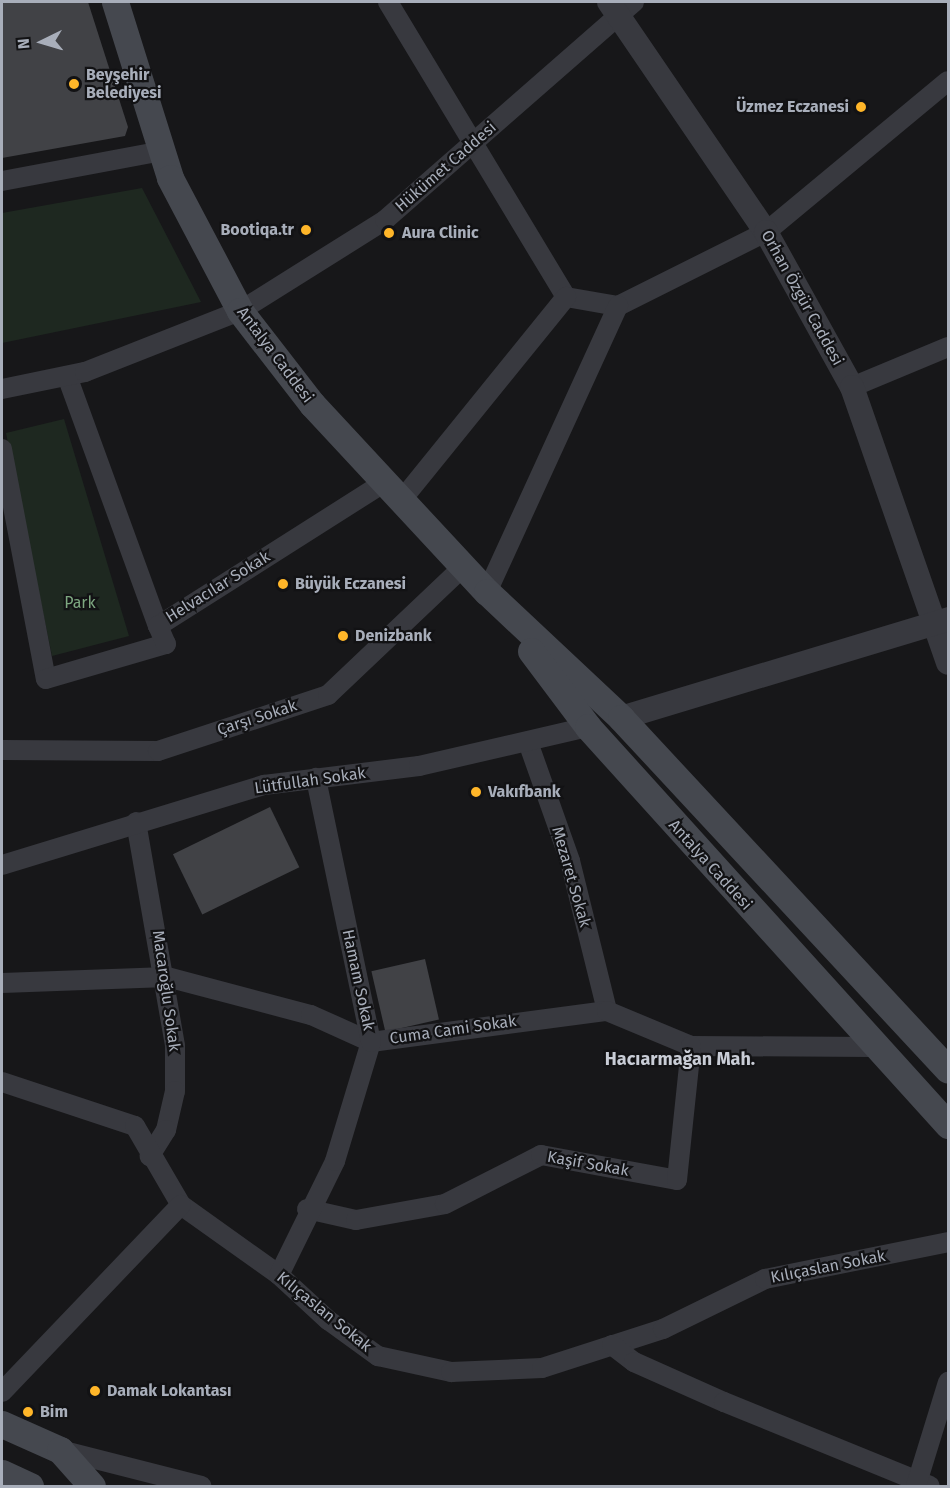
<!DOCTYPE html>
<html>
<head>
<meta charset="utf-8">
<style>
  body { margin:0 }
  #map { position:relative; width:950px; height:1488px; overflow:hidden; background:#171719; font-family:"Fira Sans",sans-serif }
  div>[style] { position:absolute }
  .green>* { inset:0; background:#1e2820 }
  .building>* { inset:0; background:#414246; transform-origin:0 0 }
  .minor>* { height:20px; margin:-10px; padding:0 10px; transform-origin:10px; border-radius:10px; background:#38393f }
  .tertiary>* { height:24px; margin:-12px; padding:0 12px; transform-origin:12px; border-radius:12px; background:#38393f }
  .secondary>* { height:27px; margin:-13.5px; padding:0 13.5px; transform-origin:13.5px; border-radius:13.5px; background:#45484f }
  .dots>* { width:16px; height:16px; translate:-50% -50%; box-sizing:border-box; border:3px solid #121214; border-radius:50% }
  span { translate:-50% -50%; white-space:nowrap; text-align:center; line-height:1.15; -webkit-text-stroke:4.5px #121214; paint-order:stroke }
  .poi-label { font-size:16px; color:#a8aeba; font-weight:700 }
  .left { translate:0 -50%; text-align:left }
  .right { translate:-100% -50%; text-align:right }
  .street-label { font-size:16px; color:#a8aeba }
  .park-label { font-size:16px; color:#7da780 }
  .neighbourhood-label { font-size:18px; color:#c9cdd6; font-weight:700 }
  .frame { position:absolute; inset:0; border:3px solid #a8aeba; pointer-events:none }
  .north { position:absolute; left:12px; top:12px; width:60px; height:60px; -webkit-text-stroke:4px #121214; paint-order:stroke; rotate:265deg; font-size:16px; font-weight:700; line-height:24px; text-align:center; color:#a8aeba }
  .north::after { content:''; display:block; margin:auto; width:21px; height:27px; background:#a8aeba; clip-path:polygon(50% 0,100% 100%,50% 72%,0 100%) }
</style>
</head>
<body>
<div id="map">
  <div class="green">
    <i style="clip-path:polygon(142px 188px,201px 302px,2px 343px,2px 213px)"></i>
    <i style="clip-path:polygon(64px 419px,129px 636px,52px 656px,6px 433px)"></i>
  </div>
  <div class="building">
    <i style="clip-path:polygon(2px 2px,88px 2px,128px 127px,125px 136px,2px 158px)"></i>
    <i style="left:270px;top:807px;width:67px;height:108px;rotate:64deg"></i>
    <i style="left:425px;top:959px;width:62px;height:55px;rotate:77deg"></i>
  </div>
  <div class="minor">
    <i style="left:388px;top:2px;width:345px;rotate:58.9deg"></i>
    <i style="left:566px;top:297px;width:53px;rotate:9.8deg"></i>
    <i style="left:618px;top:306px;width:165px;rotate:-26.6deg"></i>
    <i style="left:766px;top:232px;width:236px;rotate:-39.7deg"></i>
    <i style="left:2px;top:181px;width:163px;rotate:-10.6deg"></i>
    <i style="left:67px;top:376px;width:266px;rotate:70deg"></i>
    <i style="left:158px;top:626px;width:265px;rotate:-32.4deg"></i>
    <i style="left:852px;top:387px;width:104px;rotate:-22.6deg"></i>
    <i style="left:2px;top:389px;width:85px;rotate:-11.6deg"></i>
    <i style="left:85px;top:372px;width:167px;rotate:-21.5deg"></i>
    <i style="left:240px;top:311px;width:171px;rotate:-32.1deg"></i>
    <i style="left:385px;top:220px;width:331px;rotate:-41.2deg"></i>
    <i style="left:2px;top:449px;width:234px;rotate:79.2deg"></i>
    <i style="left:46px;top:679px;width:125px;rotate:-16.3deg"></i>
    <i style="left:166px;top:644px;width:20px;rotate:-114deg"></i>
    <i style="left:400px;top:502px;width:264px;rotate:-51deg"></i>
    <i style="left:487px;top:592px;width:315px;rotate:-65.4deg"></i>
    <i style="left:529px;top:745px;width:123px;rotate:70.5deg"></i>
    <i style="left:570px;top:861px;width:154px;rotate:76.1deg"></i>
    <i style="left:2px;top:750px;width:156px;rotate:0.4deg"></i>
    <i style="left:158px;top:751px;width:179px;rotate:-18.2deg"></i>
    <i style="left:328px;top:695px;width:186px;rotate:-43.5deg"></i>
    <i style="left:136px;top:822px;width:227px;rotate:80.1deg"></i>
    <i style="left:175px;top:1046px;width:45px;rotate:90deg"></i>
    <i style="left:175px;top:1091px;width:40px;rotate:103deg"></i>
    <i style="left:166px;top:1130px;width:31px;rotate:122deg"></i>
    <i style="left:2px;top:865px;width:274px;rotate:-17deg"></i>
    <i style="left:264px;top:785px;width:156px;rotate:-7deg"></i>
    <i style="left:419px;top:766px;width:173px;rotate:-13deg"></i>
    <i style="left:2px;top:983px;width:165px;rotate:-2.1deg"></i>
    <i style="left:167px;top:977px;width:149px;rotate:14.8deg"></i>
    <i style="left:311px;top:1015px;width:66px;rotate:24.2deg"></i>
    <i style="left:371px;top:1042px;width:238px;rotate:-7.5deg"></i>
    <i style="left:607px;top:1011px;width:91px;rotate:22.6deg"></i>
    <i style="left:691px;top:1046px;width:181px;rotate:0.3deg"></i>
    <i style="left:2px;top:1082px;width:140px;rotate:18.3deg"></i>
    <i style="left:135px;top:1126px;width:91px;rotate:59.8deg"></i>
    <i style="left:181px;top:1205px;width:120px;rotate:35.5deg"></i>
    <i style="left:279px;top:1275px;width:67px;rotate:42.6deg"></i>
    <i style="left:328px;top:1320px;width:62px;rotate:35.8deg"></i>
    <i style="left:378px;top:1356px;width:75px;rotate:12.4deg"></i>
    <i style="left:451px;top:1372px;width:91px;rotate:-2.5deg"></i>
    <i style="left:542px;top:1368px;width:127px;rotate:-17.9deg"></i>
    <i style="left:663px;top:1329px;width:114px;rotate:-26.1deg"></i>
    <i style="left:765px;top:1279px;width:187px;rotate:-11.4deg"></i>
    <i style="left:307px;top:1209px;width:50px;rotate:12.7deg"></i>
    <i style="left:356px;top:1220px;width:90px;rotate:-10.2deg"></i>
    <i style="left:445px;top:1204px;width:108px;rotate:-27deg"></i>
    <i style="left:541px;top:1155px;width:138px;rotate:10.4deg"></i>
    <i style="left:677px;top:1180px;width:135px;rotate:-84deg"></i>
    <i style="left:279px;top:1275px;width:127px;rotate:-63.8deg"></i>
    <i style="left:335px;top:1161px;width:124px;rotate:-73.2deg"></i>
    <i style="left:371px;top:1042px;width:270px;rotate:-101.8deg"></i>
    <i style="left:612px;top:1345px;width:28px;rotate:38deg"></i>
    <i style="left:634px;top:1362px;width:98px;rotate:24deg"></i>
    <i style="left:724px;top:1402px;width:222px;rotate:22.2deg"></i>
    <i style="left:2px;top:1392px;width:259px;rotate:-46.3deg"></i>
    <i style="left:60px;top:1450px;width:146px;rotate:14.3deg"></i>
    <i style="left:916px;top:1486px;width:109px;rotate:-72.9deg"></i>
  </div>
  <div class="tertiary">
    <i style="left:609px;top:2px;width:278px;rotate:55.7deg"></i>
    <i style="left:766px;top:232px;width:177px;rotate:61deg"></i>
    <i style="left:852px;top:387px;width:292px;rotate:70.8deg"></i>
    <i style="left:621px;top:718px;width:342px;rotate:-16.8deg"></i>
  </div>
  <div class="secondary">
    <i style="left:115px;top:2px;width:184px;rotate:72.6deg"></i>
    <i style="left:170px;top:178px;width:150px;rotate:62.2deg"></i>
    <i style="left:240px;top:311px;width:118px;rotate:52.3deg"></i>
    <i style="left:312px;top:404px;width:257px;rotate:47.1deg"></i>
    <i style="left:487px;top:592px;width:184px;rotate:43.2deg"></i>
    <i style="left:621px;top:718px;width:480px;rotate:47.1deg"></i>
    <i style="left:531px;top:651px;width:95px;rotate:53.1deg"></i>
    <i style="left:588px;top:727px;width:537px;rotate:47.87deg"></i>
    <i style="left:2px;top:1424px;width:64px;rotate:24.1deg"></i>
    <i style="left:60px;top:1450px;width:48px;rotate:48.4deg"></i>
    <i style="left:2px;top:1473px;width:31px;rotate:25deg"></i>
  </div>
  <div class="dots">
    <i style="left:74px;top:84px;background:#ffb629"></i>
    <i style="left:861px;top:107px;background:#ffb629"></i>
    <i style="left:306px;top:230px;background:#ffb629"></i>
    <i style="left:389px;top:233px;background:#ffb629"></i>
    <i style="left:283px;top:584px;background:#ffb629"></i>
    <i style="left:343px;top:636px;background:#ffb629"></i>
    <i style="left:476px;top:792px;background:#ffb629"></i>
    <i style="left:95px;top:1391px;background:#ffb629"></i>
    <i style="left:28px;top:1412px;background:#ffb629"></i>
  </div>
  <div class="poi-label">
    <span class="left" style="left:86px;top:84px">Beyşehir<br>Belediyesi</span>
    <span class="right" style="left:849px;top:107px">Üzmez Eczanesi</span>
    <span class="right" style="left:294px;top:230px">Bootiqa.tr</span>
    <span class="left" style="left:402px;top:233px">Aura Clinic</span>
    <span class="left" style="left:295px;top:584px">Büyük Eczanesi</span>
    <span class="left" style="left:355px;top:636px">Denizbank</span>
    <span class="left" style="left:488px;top:792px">Vakıfbank</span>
    <span class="left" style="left:107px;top:1391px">Damak Lokantası</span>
    <span class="left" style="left:40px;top:1412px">Bim</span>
  </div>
  <div class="street-label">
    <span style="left:446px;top:167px;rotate:-41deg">Hükümet Caddesi</span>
    <span style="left:802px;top:298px;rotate:61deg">Orhan Özgür Caddesi</span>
    <span style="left:275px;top:355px;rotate:53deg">Antalya Caddesi</span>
    <span style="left:218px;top:587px;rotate:-32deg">Helvacılar Sokak</span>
    <span style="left:257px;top:718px;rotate:-18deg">Çarşı Sokak</span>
    <span style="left:310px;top:781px;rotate:-8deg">Lütfullah Sokak</span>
    <span style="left:710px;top:865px;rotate:48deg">Antalya Caddesi</span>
    <span style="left:571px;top:877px;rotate:74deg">Mezaret Sokak</span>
    <span style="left:358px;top:980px;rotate:78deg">Hamam Sokak</span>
    <span style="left:166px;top:991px;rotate:82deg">Macaroğlu Sokak</span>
    <span style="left:453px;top:1030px;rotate:-8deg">Cuma Cami Sokak</span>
    <span style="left:588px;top:1164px;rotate:10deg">Kaşif Sokak</span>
    <span style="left:828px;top:1267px;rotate:-11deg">Kılıçaslan Sokak</span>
    <span style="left:324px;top:1312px;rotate:39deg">Kılıçaslan Sokak</span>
  </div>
  <div class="park-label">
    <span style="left:80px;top:603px">Park</span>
  </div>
  <div class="neighbourhood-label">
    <span style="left:680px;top:1059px">Hacıarmağan Mah.</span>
  </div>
  <div class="frame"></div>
  <div class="north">N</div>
</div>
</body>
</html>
